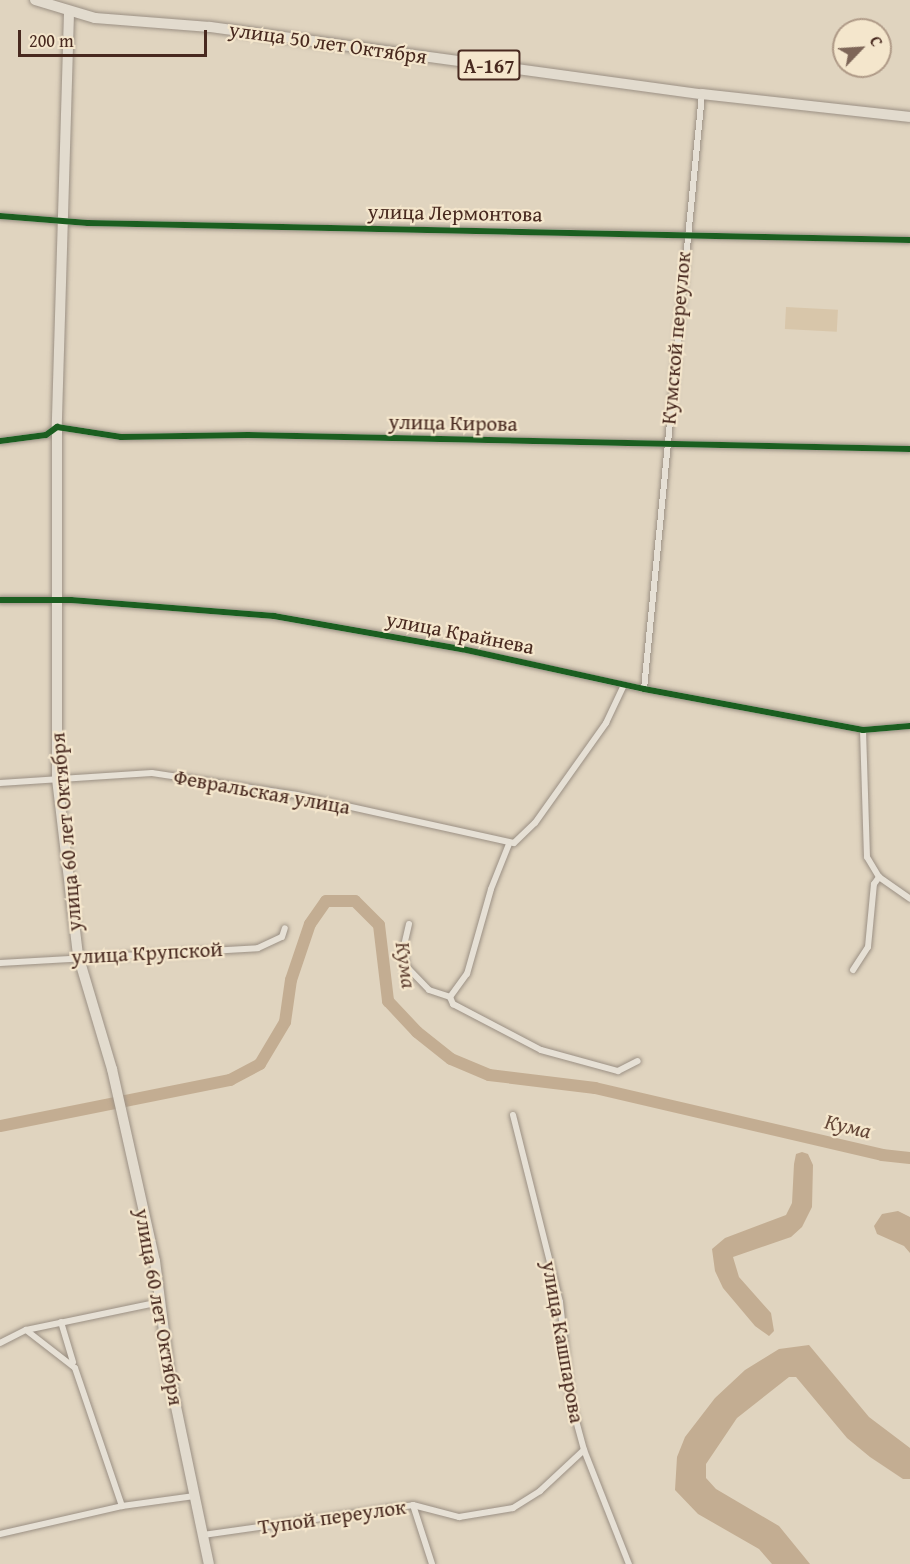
<!DOCTYPE html>
<html>
<head>
<meta charset="utf-8">
<style>
  body { margin:0 }
  #map { position:relative; width:910px; height:1564px; overflow:hidden; background:#e0d4bf; font-family:"Gentium Book Plus",serif }
  div>[style] { position:absolute }
  .green>* { inset:0; background:#d8c6aa; transform-origin:0 0 }
  .water>* { inset:0; background:#c3ad92 }
  .river>* { height:12px; margin:-6px; padding:0 6px; transform-origin:6px; border-radius:6px; background:#c3ad92 }
  .roads { filter:drop-shadow(0 0 2px #9b9084) drop-shadow(0 0 2px #9b9084) }
  .minor>* { height:6px; margin:-3px; padding:0 3px; transform-origin:3px; border-radius:3px; background:#e6e0d5 }
  .primary>* { height:10px; margin:-5px; padding:0 5px; transform-origin:5px; border-radius:5px; background:#e2dbce }
  .trunk>* { height:10px; margin:-5px; padding:0 5px; transform-origin:5px; border-radius:5px; background:#e2dbce }
  .cycleway>* { height:6px; margin:-3px; padding:0 3px; transform-origin:3px; border-radius:3px; background:#1b5e20 }
  span { translate:-50% -50%; white-space:nowrap; text-align:center; line-height:1.15; -webkit-text-stroke:4.5px #f4e6cc; paint-order:stroke }
  .shield-label span { padding:2px 4px; background:#f4e6cc; border:2px solid; border-radius:4px; -webkit-text-stroke-width:0 }
  .shield-label { font-size:20px; color:#48291f; font-weight:700 }
  .street-label { font-size:21px; color:#48291f }
  .water-label { font-size:22px; color:#644637; font-style:italic }
  .north { position:absolute; left:832px; top:18px; width:60px; height:60px; box-sizing:border-box; background:#f4e6cc; border:2px solid #af9a87; border-radius:50%; rotate:65deg; font-size:16px; font-weight:700; line-height:24px; text-align:center; color:#48291f }
  .north::after { content:''; display:block; margin:auto; width:21px; height:27px; background:#7d6557; clip-path:polygon(50% 0,100% 100%,50% 72%,0 100%) }
  .scale { position:absolute; left:18px; top:30px; width:189px; height:27px; box-sizing:border-box; border:3px solid #48291f; border-top:0; padding-left:8px; font-size:18px; line-height:21px; white-space:nowrap; color:#48291f; -webkit-text-stroke:4px #f4e6cc; paint-order:stroke }
</style>
</head>
<body>
<div id="map">
  <div class="green">
    <i style="left:786px;top:307px;width:52px;height:22px;rotate:3deg"></i>
  </div>
  <div class="water">
    <i style="clip-path:polygon(802px 1152px,808px 1154px,813px 1165px,812px 1207px,802px 1227px,791px 1237px,733px 1257px,739px 1277px,771px 1313px,774px 1331px,769px 1336px,755px 1326px,723px 1288px,715px 1271px,712px 1249px,725px 1238px,786px 1215px,792px 1203px,794px 1164px,796px 1154px)"></i>
    <i style="clip-path:polygon(898px 1211px,910px 1217px,910px 1253px,904px 1246px,877px 1234px,874px 1226px,882px 1214px)"></i>
    <i style="clip-path:polygon(809px 1345px,869px 1417px,910px 1448px,910px 1479px,903px 1479px,870px 1457px,847px 1438px,796px 1377px,789px 1377px,737px 1418px,706px 1464px,706px 1478px,716px 1489px,779px 1526px,810px 1564px,772px 1564px,759px 1549px,698px 1514px,675px 1490px,677px 1457px,685px 1437px,715px 1398px,745px 1370px,779px 1349px)"></i>
  </div>
  <div class="river">
    <i style="left:0;top:1126px;width:235px;rotate:-11.3deg"></i>
    <i style="left:230px;top:1080px;width:34px;rotate:-28deg"></i>
    <i style="left:260px;top:1064px;width:49px;rotate:-59.2deg"></i>
    <i style="left:285px;top:1022px;width:42px;rotate:-81.9deg"></i>
    <i style="left:291px;top:980px;width:59px;rotate:-71.3deg"></i>
    <i style="left:310px;top:924px;width:28px;rotate:-55deg"></i>
    <i style="left:326px;top:901px;width:29px"></i>
    <i style="left:355px;top:901px;width:34px;rotate:45deg"></i>
    <i style="left:379px;top:925px;width:77px;rotate:83.2deg"></i>
    <i style="left:388px;top:1001px;width:42px;rotate:46.9deg"></i>
    <i style="left:417px;top:1032px;width:43px;rotate:38.5deg"></i>
    <i style="left:451px;top:1059px;width:41px;rotate:22.8deg"></i>
    <i style="left:489px;top:1075px;width:107px;rotate:7deg"></i>
    <i style="left:595px;top:1088px;width:295px;rotate:13.1deg"></i>
    <i style="left:882px;top:1155px;width:28px;rotate:6deg"></i>
  </div>
  <div class="roads">
    <div class="minor">
      <i style="left:0;top:216px;width:88px;rotate:4.5deg"></i>
      <i style="left:88px;top:223px;width:822px;rotate:1.18deg"></i>
      <i style="left:0;top:441px;width:46px;rotate:-7.4deg"></i>
      <i style="left:46px;top:435px;width:14px;rotate:-36deg"></i>
      <i style="left:57px;top:427px;width:65px;rotate:8.9deg"></i>
      <i style="left:121px;top:437px;width:127px;rotate:-0.9deg"></i>
      <i style="left:248px;top:435px;width:662px;rotate:1.21deg"></i>
      <i style="left:0;top:600px;width:71px"></i>
      <i style="left:71px;top:600px;width:204px;rotate:4.5deg"></i>
      <i style="left:274px;top:616px;width:191px;rotate:10deg"></i>
      <i style="left:462px;top:649px;width:186px;rotate:12.4deg"></i>
      <i style="left:644px;top:689px;width:223px;rotate:10.6deg"></i>
      <i style="left:863px;top:730px;width:47px;rotate:-4.9deg"></i>
      <i style="left:644px;top:689px;width:598px;rotate:-84.43deg"></i>
      <i style="left:863px;top:730px;width:127px;rotate:88.2deg"></i>
      <i style="left:867px;top:857px;width:23px;rotate:59deg"></i>
      <i style="left:879px;top:877px;width:38px;rotate:35deg"></i>
      <i style="left:0;top:783px;width:152px;rotate:-3.8deg"></i>
      <i style="left:152px;top:773px;width:147px;rotate:8.6deg"></i>
      <i style="left:297px;top:795px;width:222px;rotate:12.5deg"></i>
      <i style="left:514px;top:843px;width:29px;rotate:-44deg"></i>
      <i style="left:535px;top:823px;width:123px;rotate:-54.6deg"></i>
      <i style="left:606px;top:723px;width:42px;rotate:-64.7deg"></i>
      <i style="left:409px;top:924px;width:26px;rotate:103deg"></i>
      <i style="left:403px;top:949px;width:17px;rotate:80deg"></i>
      <i style="left:406px;top:966px;width:33px;rotate:46deg"></i>
      <i style="left:429px;top:990px;width:22px;rotate:18deg"></i>
      <i style="left:450px;top:997px;width:8px;rotate:67deg"></i>
      <i style="left:453px;top:1004px;width:99px;rotate:27.6deg"></i>
      <i style="left:541px;top:1050px;width:80px;rotate:15.3deg"></i>
      <i style="left:618px;top:1071px;width:22px;rotate:-27deg"></i>
      <i style="left:0;top:963px;width:258px;rotate:-3.3deg"></i>
      <i style="left:258px;top:948px;width:26px;rotate:-25deg"></i>
      <i style="left:282px;top:937px;width:9px;rotate:-72deg"></i>
      <i style="left:853px;top:970px;width:27px;rotate:-57deg"></i>
      <i style="left:868px;top:947px;width:63px;rotate:-84.6deg"></i>
      <i style="left:874px;top:884px;width:9px;rotate:-54deg"></i>
      <i style="left:450px;top:997px;width:29px;rotate:-54deg"></i>
      <i style="left:467px;top:974px;width:88px;rotate:-74.2deg"></i>
      <i style="left:491px;top:889px;width:48px;rotate:-68.2deg"></i>
      <i style="left:513px;top:1115px;width:193px;rotate:75.9deg"></i>
      <i style="left:560px;top:1302px;width:101px;rotate:83.7deg"></i>
      <i style="left:571px;top:1402px;width:50px;rotate:74.8deg"></i>
      <i style="left:584px;top:1450px;width:123px;rotate:68.5deg"></i>
      <i style="left:61px;top:1322px;width:42px;rotate:73.3deg"></i>
      <i style="left:26px;top:1330px;width:62px;rotate:37.8deg"></i>
      <i style="left:75px;top:1368px;width:146px;rotate:71.2deg"></i>
      <i style="left:0;top:1343px;width:29px;rotate:-27deg"></i>
      <i style="left:26px;top:1330px;width:137px;rotate:-11.8deg"></i>
      <i style="left:413px;top:1505px;width:62px;rotate:72.1deg"></i>
      <i style="left:0;top:1534px;width:125px;rotate:-12.9deg"></i>
      <i style="left:122px;top:1506px;width:73px;rotate:-7.9deg"></i>
      <i style="left:203px;top:1535px;width:212px;rotate:-8.1deg"></i>
      <i style="left:413px;top:1505px;width:48px;rotate:14.6deg"></i>
      <i style="left:459px;top:1517px;width:55px;rotate:-9.5deg"></i>
      <i style="left:513px;top:1508px;width:32px;rotate:-32deg"></i>
      <i style="left:540px;top:1491px;width:60px;rotate:-43deg"></i>
    </div>
    <div class="primary">
      <i style="left:69px;top:13px;width:414px;rotate:91.7deg"></i>
      <i style="left:57px;top:427px;width:352px;rotate:90deg"></i>
      <i style="left:57px;top:779px;width:177px;rotate:83.2deg"></i>
      <i style="left:78px;top:955px;width:119px;rotate:73.4deg"></i>
      <i style="left:112px;top:1069px;width:197px;rotate:77.4deg"></i>
      <i style="left:155px;top:1261px;width:118px;rotate:82.7deg"></i>
      <i style="left:170px;top:1378px;width:190px;rotate:78.2deg"></i>
    </div>
    <div class="trunk">
      <i style="left:35px;top:0;width:63px;rotate:16.7deg"></i>
      <i style="left:95px;top:18px;width:115px;rotate:4.5deg"></i>
      <i style="left:210px;top:27px;width:497px;rotate:7.8deg"></i>
      <i style="left:702px;top:94px;width:209px;rotate:6.3deg"></i>
    </div>
  </div>
  <div class="cycleway">
    <i style="left:0;top:216px;width:88px;rotate:4.5deg"></i>
    <i style="left:88px;top:223px;width:822px;rotate:1.18deg"></i>
    <i style="left:0;top:441px;width:46px;rotate:-7.4deg"></i>
    <i style="left:46px;top:435px;width:14px;rotate:-36deg"></i>
    <i style="left:57px;top:427px;width:65px;rotate:8.9deg"></i>
    <i style="left:121px;top:437px;width:127px;rotate:-0.9deg"></i>
    <i style="left:248px;top:435px;width:662px;rotate:1.21deg"></i>
    <i style="left:0;top:600px;width:71px"></i>
    <i style="left:71px;top:600px;width:204px;rotate:4.5deg"></i>
    <i style="left:274px;top:616px;width:191px;rotate:10deg"></i>
    <i style="left:462px;top:649px;width:186px;rotate:12.4deg"></i>
    <i style="left:644px;top:689px;width:223px;rotate:10.6deg"></i>
    <i style="left:863px;top:730px;width:47px;rotate:-4.9deg"></i>
  </div>
  <div class="shield-label">
    <span style="left:489px;top:65px">А-167</span>
  </div>
  <div class="street-label">
    <span style="left:328px;top:43px;rotate:8deg">улица 50 лет Октября</span>
    <span style="left:455px;top:213px;rotate:1deg">улица Лермонтова</span>
    <span style="left:676px;top:338px;rotate:-85deg">Кумской переулок</span>
    <span style="left:453px;top:423px;rotate:1deg">улица Кирова</span>
    <span style="left:460px;top:633px;rotate:11deg">улица Крайнева</span>
    <span style="left:262px;top:792px;rotate:10deg">Февральская улица</span>
    <span style="left:66px;top:832px;rotate:-95deg">улица 60 лет Октября</span>
    <span style="left:147px;top:953px;rotate:-3deg">улица Крупской</span>
    <span style="left:159px;top:1307px;rotate:80deg">улица 60 лет Октября</span>
    <span style="left:563px;top:1342px;rotate:80deg">улица Кашпарова</span>
    <span style="left:332px;top:1517px;rotate:-8deg">Тупой переулок</span>
  </div>
  <div class="water-label">
    <span style="left:406px;top:965px;rotate:82deg">Кума</span>
    <span style="left:848px;top:1126px;rotate:13deg">Кума</span>
  </div>
  <div class="north">С</div>
  <div class="scale">200 m</div>
</div>
</body>
</html>
